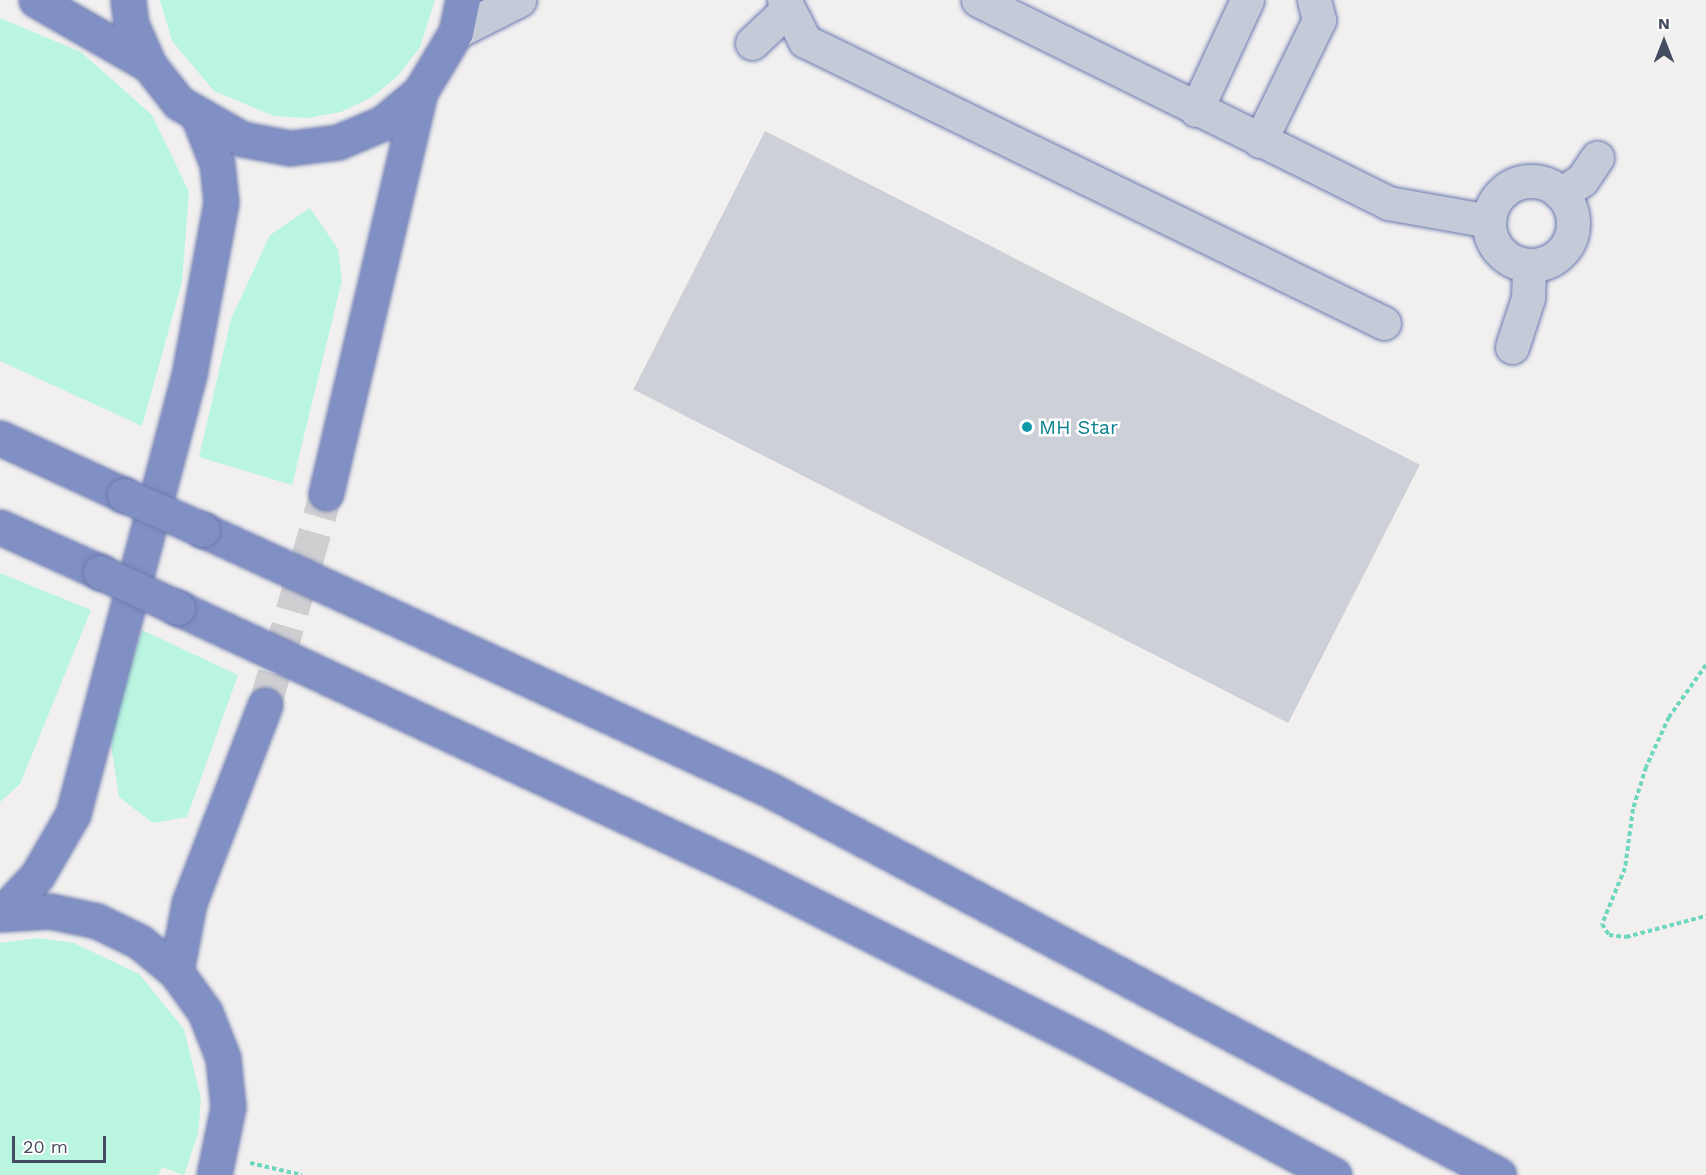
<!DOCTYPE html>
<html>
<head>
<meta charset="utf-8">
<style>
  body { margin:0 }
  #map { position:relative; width:1706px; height:1175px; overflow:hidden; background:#f2f0ef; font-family:"Work Sans",sans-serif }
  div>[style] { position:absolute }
  .green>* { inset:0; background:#b9f5df }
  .building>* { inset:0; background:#ced0d8; transform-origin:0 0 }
  .highway-tunnel>* { height:33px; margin-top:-16.5px; transform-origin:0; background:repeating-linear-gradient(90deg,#cfcfd2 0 33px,transparent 0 49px) }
  .path>* { height:4px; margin-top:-2px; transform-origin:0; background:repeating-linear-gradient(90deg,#6cd7be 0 4.5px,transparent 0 7.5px) }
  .roads { filter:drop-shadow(0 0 2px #6c7bb0) drop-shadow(0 0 2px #6c7bb0) }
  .minor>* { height:33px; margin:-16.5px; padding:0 16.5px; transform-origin:16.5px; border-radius:16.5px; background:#c4cad8 }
  .minor>.ring { margin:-16.5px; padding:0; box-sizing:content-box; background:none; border:33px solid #c4cad8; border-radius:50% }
  .highway>* { height:33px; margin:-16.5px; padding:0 16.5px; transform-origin:16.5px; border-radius:16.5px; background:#8190c4 }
  .bridges { filter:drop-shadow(0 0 2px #6c7bb0) drop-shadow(0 0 2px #6c7bb0) }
  .highway-bridge>* { height:33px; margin:-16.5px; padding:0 16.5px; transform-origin:16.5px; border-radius:16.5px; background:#8190c4 }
  .dots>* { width:16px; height:16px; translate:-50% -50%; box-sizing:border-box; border:3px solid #fff; border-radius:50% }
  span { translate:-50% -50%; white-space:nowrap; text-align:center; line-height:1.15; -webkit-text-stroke:5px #fff; paint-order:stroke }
  .culture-label { font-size:20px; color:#0d838f }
  .left { translate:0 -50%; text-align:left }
  .north { position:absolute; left:1634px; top:12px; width:60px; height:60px; -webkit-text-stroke:4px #fff; paint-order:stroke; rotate:0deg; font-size:16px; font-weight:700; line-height:24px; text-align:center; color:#454c5f }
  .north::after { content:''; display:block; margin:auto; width:21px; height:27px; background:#454c5f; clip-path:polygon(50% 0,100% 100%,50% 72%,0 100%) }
  .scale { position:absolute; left:12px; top:1136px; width:94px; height:27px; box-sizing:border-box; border:3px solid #454c5f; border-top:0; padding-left:8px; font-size:18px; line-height:21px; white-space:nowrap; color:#454c5f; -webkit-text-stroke:4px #fff; paint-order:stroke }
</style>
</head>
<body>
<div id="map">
  <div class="green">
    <i style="clip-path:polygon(160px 0,435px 0,420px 47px,399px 75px,372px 97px,341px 112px,307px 118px,274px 116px,214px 91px,172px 41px)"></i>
    <i style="clip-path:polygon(0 18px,81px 52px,152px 115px,189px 192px,182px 282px,142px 426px,0 361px)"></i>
    <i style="clip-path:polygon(310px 208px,338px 249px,342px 280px,292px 485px,199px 457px,231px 319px,270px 235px)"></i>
    <i style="clip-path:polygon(0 573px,91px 610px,20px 784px,0 802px)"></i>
    <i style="clip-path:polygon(142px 630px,238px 675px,187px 817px,153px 823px,119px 797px,109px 732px)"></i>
    <i style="clip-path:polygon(38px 938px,74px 943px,139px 974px,184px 1029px,201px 1099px,198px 1134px,184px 1175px,162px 1167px,158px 1175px,0 1175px,0 943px)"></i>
  </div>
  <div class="building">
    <i style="left:765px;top:131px;width:735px;height:290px;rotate:27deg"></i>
  </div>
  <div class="highway-tunnel">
    <i style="left:265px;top:705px;width:221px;rotate:-73.9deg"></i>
  </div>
  <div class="path">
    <i style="left:1706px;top:665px;width:64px;rotate:125.4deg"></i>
    <i style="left:1669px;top:717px;width:55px;rotate:114.7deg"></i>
    <i style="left:1646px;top:767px;width:44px;rotate:107.2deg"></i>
    <i style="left:1633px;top:809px;width:60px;rotate:97.7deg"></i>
    <i style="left:1625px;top:868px;width:61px;rotate:112.3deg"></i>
    <i style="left:1602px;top:924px;width:13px;rotate:58deg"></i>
    <i style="left:1609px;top:935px;width:17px;rotate:7deg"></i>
    <i style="left:1626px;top:937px;width:83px;rotate:-14.7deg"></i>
    <i style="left:250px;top:1163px;width:53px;rotate:13deg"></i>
  </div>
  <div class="roads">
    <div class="minor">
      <i style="left:784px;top:0;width:46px;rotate:62.9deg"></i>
      <i style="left:805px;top:41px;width:644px;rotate:25.97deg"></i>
      <i style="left:978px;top:0;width:458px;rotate:26.3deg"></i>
      <i style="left:1388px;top:203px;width:103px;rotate:10.1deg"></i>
      <i style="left:456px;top:32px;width:71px;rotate:-26.9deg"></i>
      <i style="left:752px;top:43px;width:47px;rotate:-43.3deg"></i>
      <i style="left:1196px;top:110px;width:121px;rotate:-65.1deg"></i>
      <i style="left:1260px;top:141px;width:135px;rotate:-64deg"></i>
      <i style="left:1319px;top:20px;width:21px;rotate:-104deg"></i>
      <i class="ring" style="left:1489px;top:181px;width:51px;height:51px"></i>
      <i style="left:1561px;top:194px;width:25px;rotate:-34deg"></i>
      <i style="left:1582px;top:180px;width:27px;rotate:-56deg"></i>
      <i style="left:1512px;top:347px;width:52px;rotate:-71.9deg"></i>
      <i style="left:1528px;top:298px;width:33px;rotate:-88deg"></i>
    </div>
    <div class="highway">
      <i style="left:36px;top:0;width:130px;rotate:29.9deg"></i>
      <i style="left:128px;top:0;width:24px;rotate:83deg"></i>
      <i style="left:131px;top:24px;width:45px;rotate:66.3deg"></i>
      <i style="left:149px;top:65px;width:48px;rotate:51.7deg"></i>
      <i style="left:179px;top:103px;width:73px;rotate:29.7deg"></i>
      <i style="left:242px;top:139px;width:49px;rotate:10.6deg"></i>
      <i style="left:290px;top:148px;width:48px;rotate:-7.1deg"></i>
      <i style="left:338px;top:142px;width:49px;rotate:-22.9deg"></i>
      <i style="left:383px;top:123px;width:48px;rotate:-40deg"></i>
      <i style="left:420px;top:92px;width:70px;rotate:-59deg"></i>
      <i style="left:456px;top:32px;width:33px;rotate:-78deg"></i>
      <i style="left:0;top:438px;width:136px;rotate:24.7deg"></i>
      <i style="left:326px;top:493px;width:412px;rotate:-76.8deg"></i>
      <i style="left:0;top:527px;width:110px;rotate:24.2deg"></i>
      <i style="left:203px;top:530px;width:624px;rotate:24.63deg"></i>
      <i style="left:770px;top:790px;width:824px;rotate:27.84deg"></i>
      <i style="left:178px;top:608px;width:624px;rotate:24.92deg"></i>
      <i style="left:744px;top:871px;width:395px;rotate:26.6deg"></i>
      <i style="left:1097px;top:1048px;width:269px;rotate:28.2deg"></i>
      <i style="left:2px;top:913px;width:51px;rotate:-46.6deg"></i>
      <i style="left:37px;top:876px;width:72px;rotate:-59.9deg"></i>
      <i style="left:73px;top:814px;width:454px;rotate:-75.2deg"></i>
      <i style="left:189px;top:375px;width:176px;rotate:-79.5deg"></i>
      <i style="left:221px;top:202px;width:38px;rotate:-96deg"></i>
      <i style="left:217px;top:164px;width:49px;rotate:-111.4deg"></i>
      <i style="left:0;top:914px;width:50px;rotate:-3.4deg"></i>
      <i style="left:50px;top:911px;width:48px;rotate:12deg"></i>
      <i style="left:97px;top:921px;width:48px;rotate:26deg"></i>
      <i style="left:140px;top:942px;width:47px;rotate:39.8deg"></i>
      <i style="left:176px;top:972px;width:49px;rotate:54.1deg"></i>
      <i style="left:205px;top:1012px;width:49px;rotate:68.6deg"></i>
      <i style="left:223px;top:1058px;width:49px;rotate:84.2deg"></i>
      <i style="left:228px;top:1107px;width:69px;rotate:101.6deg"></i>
      <i style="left:176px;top:972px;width:70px;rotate:-79.3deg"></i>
      <i style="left:189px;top:903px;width:212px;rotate:-69deg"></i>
    </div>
  </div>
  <div class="bridges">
    <div class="highway-bridge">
      <i style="left:124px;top:495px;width:86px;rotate:23.9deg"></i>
      <i style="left:100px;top:572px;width:86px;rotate:24.8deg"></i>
    </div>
  </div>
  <div class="dots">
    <i style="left:1027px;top:427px;background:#0f9aa8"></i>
  </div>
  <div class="culture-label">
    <span class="left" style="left:1039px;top:427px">MH Star</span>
  </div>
  <div class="north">N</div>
  <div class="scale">20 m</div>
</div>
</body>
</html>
